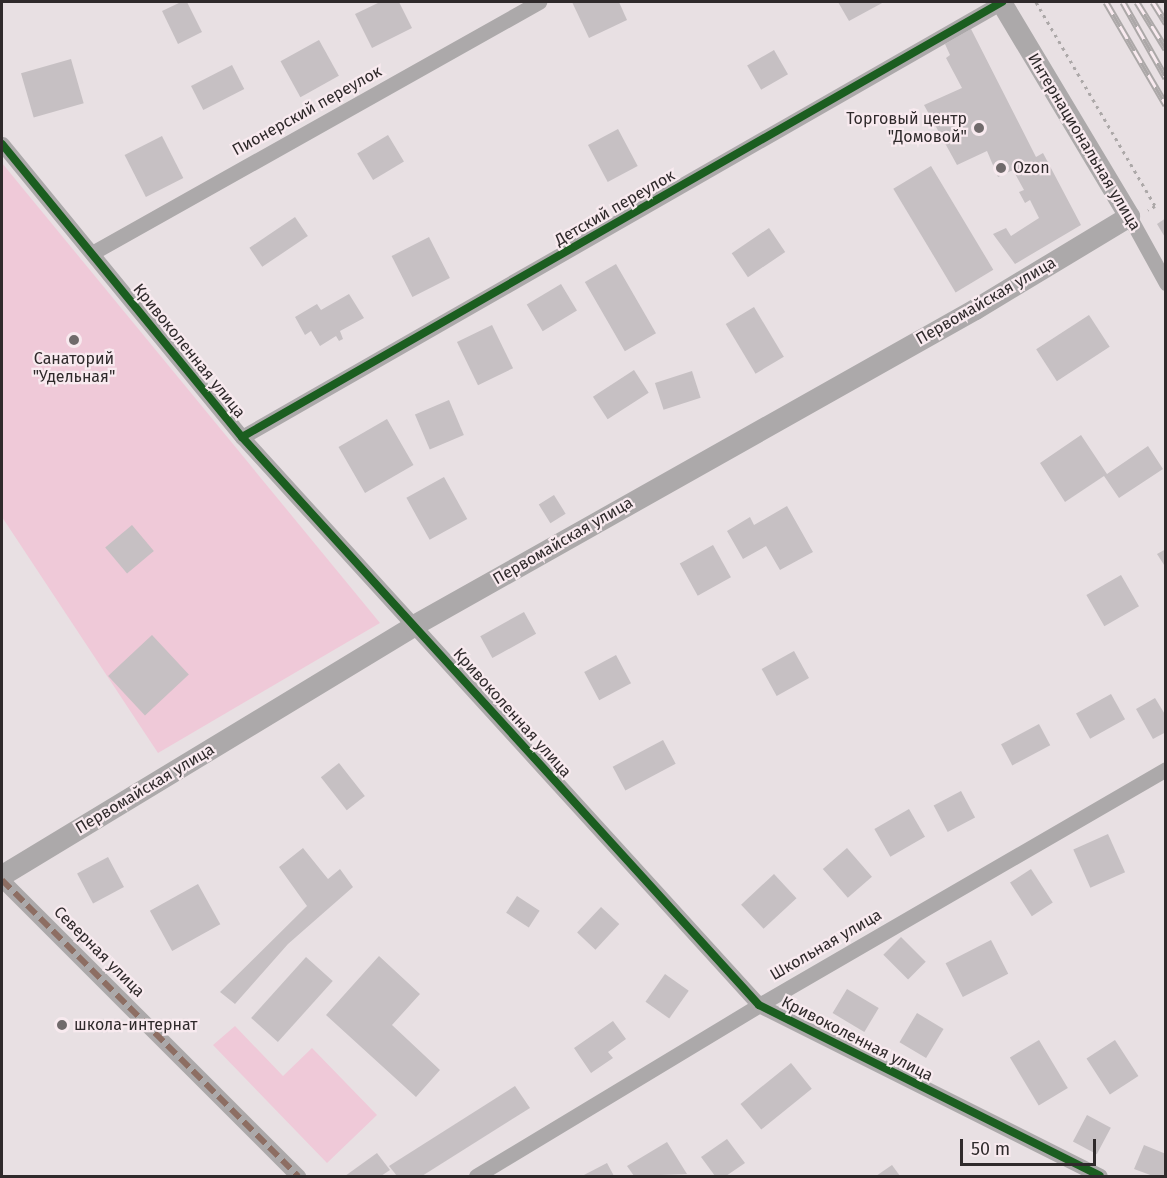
<!DOCTYPE html>
<html>
<head>
<meta charset="utf-8">
<style>
  body { margin:0 }
  #map { position:relative; width:1167px; height:1178px; overflow:hidden; background:#e8e0e3; font-family:"Fira Sans",sans-serif }
  div>[style] { position:absolute }
  .green>* { inset:0; background:#efc9d8 }
  .building>* { inset:0; background:#c6c0c3; transform-origin:0 0 }
  .path>* { height:3px; margin-top:-1.5px; transform-origin:0; background:repeating-linear-gradient(90deg,#aca8a8 0 3px,transparent 0 7.5px) }
  .street>* { height:15px; margin:-7.5px; padding:0 7.5px; transform-origin:7.5px; border-radius:7.5px; background:#aca9aa }
  .secondary>* { height:21px; margin:-10.5px; padding:0 10.5px; transform-origin:10.5px; border-radius:10.5px; background:#aca9aa }
  .rail>* { height:7px; margin-top:-3.5px; transform-origin:0; background:repeating-linear-gradient(90deg,#f8eaef 0 14px,#aca8a8 0 28px); box-sizing:border-box; border-block:2px solid #aca8a8 }
  .quiet>* { height:6px; margin-top:-3px; transform-origin:0; background:repeating-linear-gradient(90deg,#8d6e63 0 12px,transparent 0 18px) }
  .cycleway>* { height:8px; margin:-4px; padding:0 4px; transform-origin:4px; border-radius:4px; background:#1b5e20 }
  .dots>* { width:16px; height:16px; translate:-50% -50%; box-sizing:border-box; border:3px solid #f8eaef; border-radius:50% }
  span { translate:-50% -50%; white-space:nowrap; text-align:center; line-height:1.15; -webkit-text-stroke:4.5px #f8eaef; paint-order:stroke }
  .street-label { font-size:16px; color:#2f2a2b }
  .poi-label { font-size:16px; color:#2f2a2b }
  .right { translate:-100% -50%; text-align:right }
  .left { translate:0 -50%; text-align:left }
  .frame { position:absolute; inset:0; border:3px solid #2f2a2b; pointer-events:none }
  .scale { position:absolute; left:960px; top:1139px; width:136px; height:27px; box-sizing:border-box; border:3px solid #2f2a2b; border-top:0; padding-left:8px; font-size:18px; line-height:21px; white-space:nowrap; color:#2f2a2b; -webkit-text-stroke:4px #f8eaef; paint-order:stroke }
</style>
</head>
<body>
<div id="map">
  <div class="green">
    <i style="clip-path:polygon(2px 163px,380px 623px,158px 753px,2px 517px)"></i>
    <i style="clip-path:polygon(235px 1026px,283px 1076px,312px 1048px,377px 1115px,327px 1163px,213px 1045px)"></i>
  </div>
  <div class="building">
    <i style="clip-path:polygon(181px 2px,187px 2px,202px 32px,178px 44px,162px 11px)"></i>
    <i style="clip-path:polygon(380px 2px,399px 2px,412px 28px,372px 48px,355px 14px)"></i>
    <i style="clip-path:polygon(572px 2px,619px 2px,627px 20px,589px 38px)"></i>
    <i style="clip-path:polygon(838px 2px,884px 2px,849px 21px)"></i>
    <i style="clip-path:polygon(971px 29px,1036px 157px,1043px 153px,1081px 225px,1015px 264px,993px 234px,1006px 228px,1011px 236px,1039px 218px,1030px 200px,1025px 203px,1019px 192px,1024px 190px,1013px 170px,998px 177px,987px 151px,957px 165px,924px 105px,962px 88px,946px 58px,950px 55px,945px 44px)"></i>
    <i style="left:319px;top:40px;width:41px;height:44px;rotate:61deg"></i>
    <i style="left:774px;top:50px;width:28px;height:31px;rotate:60deg"></i>
    <i style="left:71px;top:59px;width:46px;height:52px;rotate:74deg"></i>
    <i style="left:232px;top:65px;width:27px;height:46px;rotate:63deg"></i>
    <i style="left:618px;top:129px;width:42px;height:34px;rotate:62deg"></i>
    <i style="left:388px;top:135px;width:31px;height:36px;rotate:59deg"></i>
    <i style="left:162px;top:136px;width:47px;height:42px;rotate:63deg"></i>
    <i style="left:931px;top:166px;width:121px;height:44px;rotate:59deg"></i>
    <i style="left:295px;top:217px;width:23px;height:55px;rotate:56deg"></i>
    <i style="clip-path:polygon(1166px 218px,1166px 239px,1157px 224px)"></i>
    <i style="left:769px;top:228px;width:29px;height:45px;rotate:56deg"></i>
    <i style="left:429px;top:237px;width:46px;height:42px;rotate:63deg"></i>
    <i style="left:616px;top:264px;width:80px;height:36px;rotate:60deg"></i>
    <i style="left:561px;top:284px;width:31px;height:40px;rotate:59deg"></i>
    <i style="clip-path:polygon(349px 294px,364px 318px,340px 331px,343px 339px,339px 341px,336px 336px,320px 346px,311px 331px,305px 335px,295px 317px,317px 304px,321px 310px)"></i>
    <i style="left:754px;top:307px;width:58px;height:33px;rotate:59deg"></i>
    <i style="left:1089px;top:315px;width:38px;height:63px;rotate:57deg"></i>
    <i style="left:492px;top:325px;width:48px;height:39px;rotate:64deg"></i>
    <i style="left:634px;top:370px;width:27px;height:49px;rotate:57deg"></i>
    <i style="left:692px;top:371px;width:28px;height:39px;rotate:72deg"></i>
    <i style="left:449px;top:400px;width:38px;height:37px;rotate:67deg"></i>
    <i style="left:387px;top:419px;width:53px;height:56px;rotate:60deg"></i>
    <i style="clip-path:polygon(1081px 435px,1107px 474px,1148px 446px,1163px 469px,1119px 498px,1104px 476px,1065px 502px,1040px 463px)"></i>
    <i style="left:444px;top:477px;width:48px;height:43px;rotate:61deg"></i>
    <i style="left:554px;top:495px;width:22px;height:18px;rotate:58deg"></i>
    <i style="clip-path:polygon(787px 506px,813px 552px,780px 570px,766px 546px,743px 559px,727px 531px,750px 517px,754px 525px)"></i>
    <i style="left:132px;top:525px;width:34px;height:35px;rotate:50deg"></i>
    <i style="left:713px;top:545px;width:37px;height:38px;rotate:61deg"></i>
    <i style="clip-path:polygon(1166px 549px,1166px 568px,1157px 554px)"></i>
    <i style="left:1121px;top:575px;width:36px;height:40px;rotate:60deg"></i>
    <i style="left:524px;top:612px;width:25px;height:50px;rotate:61deg"></i>
    <i style="left:152px;top:635px;width:54px;height:60px;rotate:47deg"></i>
    <i style="left:794px;top:651px;width:31px;height:37px;rotate:61deg"></i>
    <i style="left:616px;top:655px;width:32px;height:36px;rotate:62deg"></i>
    <i style="left:1111px;top:694px;width:29px;height:40px;rotate:61deg"></i>
    <i style="clip-path:polygon(1155px 698px,1166px 716px,1166px 732px,1153px 739px,1136px 709px)"></i>
    <i style="left:1039px;top:724px;width:24px;height:43px;rotate:62deg"></i>
    <i style="left:663px;top:740px;width:27px;height:57px;rotate:62deg"></i>
    <i style="left:339px;top:763px;width:42px;height:23px;rotate:52deg"></i>
    <i style="left:961px;top:791px;width:30px;height:31px;rotate:62deg"></i>
    <i style="left:909px;top:809px;width:32px;height:40px;rotate:60deg"></i>
    <i style="left:1108px;top:834px;width:42px;height:38px;rotate:66deg"></i>
    <i style="clip-path:polygon(303px 848px,328px 879px,340px 869px,353px 887px,288px 944px,235px 1004px,220px 992px,307px 906px,279px 867px)"></i>
    <i style="left:847px;top:848px;width:38px;height:32px;rotate:49deg"></i>
    <i style="left:108px;top:857px;width:34px;height:35px;rotate:62deg"></i>
    <i style="left:1031px;top:869px;width:40px;height:25px;rotate:57deg"></i>
    <i style="left:774px;top:874px;width:33px;height:45px;rotate:47deg"></i>
    <i style="left:198px;top:884px;width:46px;height:55px;rotate:61deg"></i>
    <i style="left:517px;top:896px;width:27px;height:20px;rotate:33deg"></i>
    <i style="left:601px;top:907px;width:25px;height:35px;rotate:43deg"></i>
    <i style="left:901px;top:937px;width:35px;height:25px;rotate:45deg"></i>
    <i style="left:991px;top:940px;width:38px;height:51px;rotate:63deg"></i>
    <i style="clip-path:polygon(379px 956px,420px 994px,392px 1025px,440px 1070px,416px 1097px,326px 1015px)"></i>
    <i style="left:306px;top:957px;width:36px;height:82px;rotate:42deg"></i>
    <i style="left:665px;top:974px;width:29px;height:34px;rotate:35deg"></i>
    <i style="left:847px;top:989px;width:37px;height:28px;rotate:31deg"></i>
    <i style="left:917px;top:1013px;width:31px;height:34px;rotate:31deg"></i>
    <i style="clip-path:polygon(613px 1021px,626px 1039px,608px 1052px,613px 1058px,591px 1073px,574px 1048px)"></i>
    <i style="left:1039px;top:1040px;width:56px;height:34px;rotate:59deg"></i>
    <i style="left:1115px;top:1040px;width:43px;height:34px;rotate:57deg"></i>
    <i style="left:791px;top:1063px;width:33px;height:65px;rotate:51deg"></i>
    <i style="clip-path:polygon(515px 1086px,530px 1108px,422px 1176px,397px 1176px,389px 1166px)"></i>
    <i style="left:1087px;top:1115px;width:27px;height:30px;rotate:28deg"></i>
    <i style="clip-path:polygon(727px 1139px,745px 1163px,726px 1176px,715px 1176px,701px 1157px)"></i>
    <i style="clip-path:polygon(667px 1142px,687px 1174px,634px 1176px,627px 1166px)"></i>
    <i style="clip-path:polygon(1144px 1145px,1166px 1154px,1166px 1176px,1153px 1176px,1134px 1169px)"></i>
    <i style="clip-path:polygon(377px 1153px,390px 1170px,381px 1176px,345px 1176px)"></i>
    <i style="clip-path:polygon(607px 1163px,614px 1176px,582px 1176px)"></i>
    <i style="clip-path:polygon(892px 1165px,900px 1176px,876px 1176px)"></i>
  </div>
  <div class="path">
    <i style="left:1036px;top:2px;width:236px;rotate:59.7deg"></i>
    <i style="left:1155px;top:206px;width:8px;rotate:150deg"></i>
  </div>
  <div class="street">
    <i style="left:2px;top:144px;width:379px;rotate:50.7deg"></i>
    <i style="left:242px;top:437px;width:768px;rotate:47.69deg"></i>
    <i style="left:759px;top:1005px;width:381px;rotate:26.6deg"></i>
    <i style="left:1129px;top:216px;width:77px;rotate:61.1deg"></i>
    <i style="left:92px;top:253px;width:513px;rotate:-29.32deg"></i>
    <i style="left:242px;top:437px;width:876px;rotate:-29.79deg"></i>
    <i style="left:2px;top:880px;width:419px;rotate:45deg"></i>
    <i style="left:476px;top:1176px;width:331px;rotate:-31.1deg"></i>
    <i style="left:759px;top:1005px;width:470px;rotate:-30.1deg"></i>
  </div>
  <div class="secondary">
    <i style="left:2px;top:875px;width:482px;rotate:-31.2deg"></i>
    <i style="left:414px;top:625px;width:644px;rotate:-29.39deg"></i>
    <i style="left:975px;top:309px;width:180px;rotate:-31.1deg"></i>
    <i style="left:1129px;top:216px;width:249px;rotate:-120.9deg"></i>
  </div>
  <div class="rail">
    <i style="left:1106px;top:2px;width:119px;rotate:59.8deg"></i>
    <i style="left:1123px;top:2px;width:87px;rotate:60.5deg"></i>
    <i style="left:1137px;top:2px;width:55px;rotate:58.3deg"></i>
    <i style="left:1153px;top:2px;width:25px;rotate:58deg"></i>
  </div>
  <div class="quiet">
    <i style="left:2px;top:880px;width:419px;rotate:45deg"></i>
  </div>
  <div class="cycleway">
    <i style="left:2px;top:144px;width:379px;rotate:50.7deg"></i>
    <i style="left:242px;top:437px;width:768px;rotate:47.69deg"></i>
    <i style="left:759px;top:1005px;width:381px;rotate:26.6deg"></i>
    <i style="left:242px;top:437px;width:876px;rotate:-29.79deg"></i>
  </div>
  <div class="dots">
    <i style="left:979px;top:128px;background:#706a6b"></i>
    <i style="left:1001px;top:168px;background:#706a6b"></i>
    <i style="left:74px;top:340px;background:#706a6b"></i>
    <i style="left:62px;top:1025px;background:#706a6b"></i>
  </div>
  <div class="street-label">
    <span style="left:307px;top:111px;rotate:-29deg">Пионерский переулок</span>
    <span style="left:1084px;top:142px;rotate:59deg">Интернациональная улица</span>
    <span style="left:615px;top:208px;rotate:-30deg">Детский переулок</span>
    <span style="left:986px;top:301px;rotate:-30deg">Первомайская улица</span>
    <span style="left:189px;top:351px;rotate:51deg">Кривоколенная улица</span>
    <span style="left:563px;top:541px;rotate:-30deg">Первомайская улица</span>
    <span style="left:512px;top:713px;rotate:48deg">Кривоколенная улица</span>
    <span style="left:145px;top:789px;rotate:-31deg">Первомайская улица</span>
    <span style="left:826px;top:945px;rotate:-30deg">Школьная улица</span>
    <span style="left:99px;top:952px;rotate:45deg">Северная улица</span>
    <span style="left:857px;top:1039px;rotate:27deg">Кривоколенная улица</span>
  </div>
  <div class="poi-label">
    <span class="right" style="left:967px;top:128px">Торговый центр<br>"Домовой"</span>
    <span class="left" style="left:1013px;top:168px">Ozon</span>
    <span style="left:74px;top:368px">Санаторий<br>"Удельная"</span>
    <span class="left" style="left:74px;top:1025px">школа-интернат</span>
  </div>
  <div class="frame"></div>
  <div class="scale">50 m</div>
</div>
</body>
</html>
